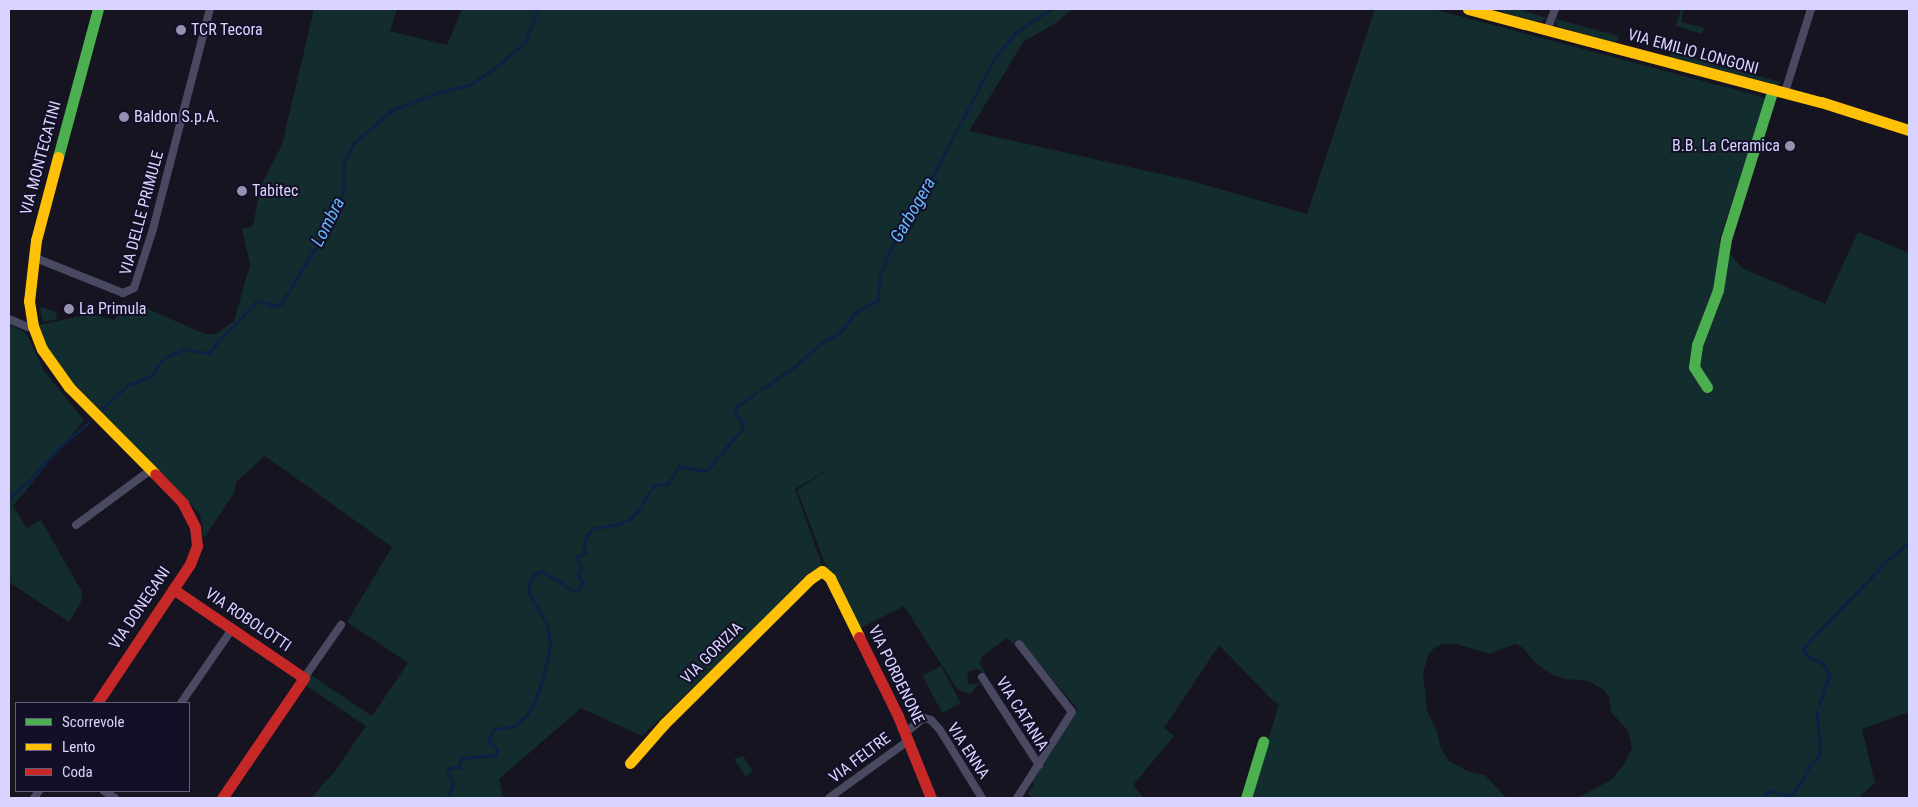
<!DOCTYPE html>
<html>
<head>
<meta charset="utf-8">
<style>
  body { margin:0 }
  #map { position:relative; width:1918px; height:807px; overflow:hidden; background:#161421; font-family:"Roboto Condensed",sans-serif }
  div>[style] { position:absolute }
  .green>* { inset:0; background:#132c2d; transform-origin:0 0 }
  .stream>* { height:2.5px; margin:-1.25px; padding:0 1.25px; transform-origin:1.25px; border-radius:1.25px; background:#0d2144 }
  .street>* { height:8px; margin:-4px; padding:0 4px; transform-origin:4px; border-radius:4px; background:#4a4962 }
  .fast>* { height:11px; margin:-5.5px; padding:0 5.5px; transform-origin:5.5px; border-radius:5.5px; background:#4caf50 }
  .slow>* { height:11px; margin:-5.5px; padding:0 5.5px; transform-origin:5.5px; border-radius:5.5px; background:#ffc107 }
  .jam>* { height:11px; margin:-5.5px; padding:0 5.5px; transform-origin:5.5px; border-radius:5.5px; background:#c62828 }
  .dots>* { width:14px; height:14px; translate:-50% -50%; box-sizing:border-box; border:2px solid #130f26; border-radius:50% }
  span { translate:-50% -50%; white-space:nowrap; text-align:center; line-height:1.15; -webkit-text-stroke:4px #130f26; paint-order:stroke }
  .poi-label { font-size:16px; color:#d9d4ff }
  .left { translate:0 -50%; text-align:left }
  .right { translate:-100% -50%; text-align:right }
  .street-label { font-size:16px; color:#d9d4ff }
  .water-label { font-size:18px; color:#62b6ff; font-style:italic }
  .frame { position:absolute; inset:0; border:10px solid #d9d4ff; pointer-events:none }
  .legend { position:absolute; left:15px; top:702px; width:175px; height:90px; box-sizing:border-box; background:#130f26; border:1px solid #625e7d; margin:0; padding:6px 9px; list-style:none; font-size:15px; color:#d9d4ff }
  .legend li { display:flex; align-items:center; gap:10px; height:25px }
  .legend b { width:25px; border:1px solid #625e7d }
</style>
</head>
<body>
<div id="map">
  <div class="green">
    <i style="clip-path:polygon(314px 9px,397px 9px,390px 31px,447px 45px,462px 9px,1072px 9px,1056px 23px,1024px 41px,969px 131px,1192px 181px,1307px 214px,1375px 9px,1433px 9px,1766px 98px,1719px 241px,1742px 268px,1825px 304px,1858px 232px,1909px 253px,1909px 712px,1862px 729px,1875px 783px,1858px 798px,1578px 798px,1612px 779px,1625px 763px,1632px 748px,1628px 731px,1611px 712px,1609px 697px,1605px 691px,1589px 681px,1565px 679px,1553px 675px,1537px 664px,1522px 647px,1515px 644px,1489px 654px,1457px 644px,1442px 644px,1434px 648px,1428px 656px,1423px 673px,1427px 711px,1437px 731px,1441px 749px,1449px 761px,1469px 772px,1485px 775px,1506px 798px,1251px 798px,1279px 704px,1272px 700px,1219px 645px,1164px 728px,1174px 736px,1133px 785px,1144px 798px,1032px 798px,1028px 793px,1034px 784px,1032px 782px,1078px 710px,1022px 643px,1015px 644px,1016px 646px,1007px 638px,982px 656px,980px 664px,987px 676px,978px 669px,969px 671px,967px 676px,969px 684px,980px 683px,970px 694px,957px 689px,904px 606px,861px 628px,826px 566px,797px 490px,832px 467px,795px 489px,822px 565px,642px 736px,581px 708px,499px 779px,503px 798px,311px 798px,335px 771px,366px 726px,305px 685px,311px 675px,372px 716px,408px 663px,347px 622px,392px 547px,265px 456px,236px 482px,234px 493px,204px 538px,200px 514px,72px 382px,55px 361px,44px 343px,39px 325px,90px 314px,114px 320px,132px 302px,205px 334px,216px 334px,234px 321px,250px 265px,242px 229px,253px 226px,260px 187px,282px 145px)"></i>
    <i style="clip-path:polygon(1498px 9px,1517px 9px,1547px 18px,1540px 22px,1505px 13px)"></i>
    <i style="clip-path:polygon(1681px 9px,1684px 9px,1681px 22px,1704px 28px,1702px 34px,1676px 26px)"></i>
    <i style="clip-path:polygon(1556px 19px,1619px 36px,1618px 40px,1615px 43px,1562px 28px,1556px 25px)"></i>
    <i style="clip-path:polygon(1671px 52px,1781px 82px,1778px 85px,1670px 57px)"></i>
    <i style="clip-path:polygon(40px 307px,56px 312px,57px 319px,43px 322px)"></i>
    <i style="clip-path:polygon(9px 324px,26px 333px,44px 371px,84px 420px,13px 506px,27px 528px,41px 520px,82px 592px,81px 602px,69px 622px,9px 582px)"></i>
    <i style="left:941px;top:666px;width:42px;height:21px;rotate:62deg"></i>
    <i style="clip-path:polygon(743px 756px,753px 771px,746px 777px,734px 759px)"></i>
  </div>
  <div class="stream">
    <i style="left:761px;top:390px;width:40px;rotate:-34.9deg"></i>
    <i style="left:794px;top:367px;width:40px;rotate:-41deg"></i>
    <i style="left:824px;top:341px;width:18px;rotate:-27deg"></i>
    <i style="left:840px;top:333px;width:26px;rotate:-53deg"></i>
    <i style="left:856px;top:312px;width:25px;rotate:-29deg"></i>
    <i style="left:878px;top:300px;width:21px;rotate:-87deg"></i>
    <i style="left:879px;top:279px;width:30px;rotate:-70deg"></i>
    <i style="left:889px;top:251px;width:70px;rotate:-59deg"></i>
    <i style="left:925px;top:191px;width:149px;rotate:-62.4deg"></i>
    <i style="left:994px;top:59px;width:33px;rotate:-51deg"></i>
    <i style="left:1015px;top:33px;width:43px;rotate:-33.7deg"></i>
    <i style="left:100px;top:411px;width:38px;rotate:-43deg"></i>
    <i style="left:128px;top:385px;width:23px;rotate:-20deg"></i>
    <i style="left:150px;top:377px;width:24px;rotate:-54deg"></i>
    <i style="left:164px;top:358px;width:21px;rotate:-25deg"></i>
    <i style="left:183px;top:349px;width:25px;rotate:9deg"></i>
    <i style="left:208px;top:353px;width:69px;rotate:-46.8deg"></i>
    <i style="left:255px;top:303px;width:7px;rotate:-16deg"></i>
    <i style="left:262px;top:301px;width:13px;rotate:23deg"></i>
    <i style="left:274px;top:306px;width:7px;rotate:-16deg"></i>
    <i style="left:281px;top:304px;width:100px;rotate:-58.5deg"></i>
    <i style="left:333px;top:219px;width:28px;rotate:-69deg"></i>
    <i style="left:343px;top:193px;width:29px;rotate:-88deg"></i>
    <i style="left:344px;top:164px;width:23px;rotate:-65deg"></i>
    <i style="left:354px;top:143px;width:50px;rotate:-41deg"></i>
    <i style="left:392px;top:110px;width:51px;rotate:-20.6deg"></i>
    <i style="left:440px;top:92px;width:30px;rotate:-14deg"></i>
    <i style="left:469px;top:85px;width:31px;rotate:-33deg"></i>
    <i style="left:495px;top:68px;width:40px;rotate:-41deg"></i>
    <i style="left:525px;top:42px;width:35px;rotate:-68deg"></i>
    <i style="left:652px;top:488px;width:5px;rotate:-37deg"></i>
    <i style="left:656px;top:485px;width:11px"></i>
    <i style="left:667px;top:485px;width:22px;rotate:-58deg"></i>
    <i style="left:679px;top:466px;width:24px;rotate:12deg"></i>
    <i style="left:702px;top:471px;width:6px;rotate:-18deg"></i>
    <i style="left:708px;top:469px;width:52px;rotate:-49.6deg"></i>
    <i style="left:742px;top:429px;width:6px;rotate:-81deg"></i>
    <i style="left:743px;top:423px;width:13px;rotate:-129deg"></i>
    <i style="left:735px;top:413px;width:6px;rotate:-81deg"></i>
    <i style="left:736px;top:407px;width:24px;rotate:-35deg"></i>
    <i style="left:9px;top:498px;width:26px;rotate:-40deg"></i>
    <i style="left:29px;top:481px;width:43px;rotate:-47.8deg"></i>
    <i style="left:58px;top:449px;width:41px;rotate:-41.1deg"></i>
    <i style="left:1819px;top:705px;width:33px;rotate:-72deg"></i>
    <i style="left:1829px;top:674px;width:12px;rotate:-121deg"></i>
    <i style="left:1823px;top:664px;width:17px;rotate:-155deg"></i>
    <i style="left:1808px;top:657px;width:9px;rotate:-122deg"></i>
    <i style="left:1803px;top:649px;width:23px;rotate:-49deg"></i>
    <i style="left:1818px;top:632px;width:100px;rotate:-45.8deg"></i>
    <i style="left:1888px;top:560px;width:28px;rotate:-41deg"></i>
    <i style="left:448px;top:798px;width:15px;rotate:-70deg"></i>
    <i style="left:453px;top:784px;width:15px;rotate:-113deg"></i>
    <i style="left:447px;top:770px;width:7px;rotate:-27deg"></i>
    <i style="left:453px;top:767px;width:7px;rotate:8deg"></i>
    <i style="left:460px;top:768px;width:7px;rotate:-90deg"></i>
    <i style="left:460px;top:761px;width:4px;rotate:-45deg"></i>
    <i style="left:463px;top:758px;width:33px;rotate:-5deg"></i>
    <i style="left:496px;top:755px;width:6px;rotate:-81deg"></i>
    <i style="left:497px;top:749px;width:11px;rotate:-139deg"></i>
    <i style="left:489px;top:742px;width:9px;rotate:-77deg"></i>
    <i style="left:491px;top:733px;width:6px;rotate:-39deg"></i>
    <i style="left:496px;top:729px;width:19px;rotate:-9deg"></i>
    <i style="left:515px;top:726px;width:16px;rotate:-43deg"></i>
    <i style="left:527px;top:715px;width:18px;rotate:-61deg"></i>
    <i style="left:536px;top:699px;width:29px;rotate:-72deg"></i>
    <i style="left:545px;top:671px;width:29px;rotate:-80deg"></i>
    <i style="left:550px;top:642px;width:17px;rotate:-100deg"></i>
    <i style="left:547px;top:625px;width:38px;rotate:-120deg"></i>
    <i style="left:528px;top:592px;width:11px;rotate:-80deg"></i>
    <i style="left:530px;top:581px;width:10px;rotate:-53deg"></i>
    <i style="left:536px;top:573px;width:6px;rotate:-18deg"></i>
    <i style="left:542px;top:571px;width:36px;rotate:32deg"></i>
    <i style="left:573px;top:590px;width:5px"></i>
    <i style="left:578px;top:590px;width:9px;rotate:-54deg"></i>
    <i style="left:583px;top:583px;width:9px;rotate:-126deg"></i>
    <i style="left:578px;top:576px;width:9px;rotate:-69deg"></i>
    <i style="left:581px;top:568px;width:12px;rotate:-110deg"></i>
    <i style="left:577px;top:557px;width:9px;rotate:-32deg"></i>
    <i style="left:585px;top:552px;width:9px;rotate:-96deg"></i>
    <i style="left:584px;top:543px;width:10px;rotate:-66deg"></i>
    <i style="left:588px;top:534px;width:8px;rotate:-45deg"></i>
    <i style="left:594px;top:528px;width:22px;rotate:-8deg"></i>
    <i style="left:616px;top:525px;width:15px;rotate:-23deg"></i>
    <i style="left:630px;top:519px;width:14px;rotate:-45deg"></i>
    <i style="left:640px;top:509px;width:19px;rotate:-62deg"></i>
    <i style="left:1762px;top:798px;width:5px;rotate:-53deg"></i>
    <i style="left:1765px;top:794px;width:9px;rotate:-21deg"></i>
    <i style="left:1773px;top:791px;width:15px;rotate:16deg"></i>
    <i style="left:1787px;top:795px;width:5px;rotate:-11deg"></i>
    <i style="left:1792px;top:794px;width:16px;rotate:-52deg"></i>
    <i style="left:1802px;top:781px;width:17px;rotate:-65deg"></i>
    <i style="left:1809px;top:766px;width:11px;rotate:-41deg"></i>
    <i style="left:1817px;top:759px;width:9px;rotate:-72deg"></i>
    <i style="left:1820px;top:750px;width:38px;rotate:-95deg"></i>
  </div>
  <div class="street">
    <i style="left:1547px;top:30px;width:22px;rotate:-69deg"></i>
    <i style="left:1785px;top:92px;width:87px;rotate:-72.6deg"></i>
    <i style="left:33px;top:257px;width:97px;rotate:21.8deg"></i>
    <i style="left:123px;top:293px;width:12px;rotate:-24deg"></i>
    <i style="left:134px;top:288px;width:62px;rotate:-72.1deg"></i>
    <i style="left:153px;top:229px;width:227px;rotate:-75.5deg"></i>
    <i style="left:9px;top:319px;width:21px;rotate:23deg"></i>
    <i style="left:28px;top:327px;width:5px;rotate:-11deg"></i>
    <i style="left:76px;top:525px;width:94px;rotate:-36.4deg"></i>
    <i style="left:982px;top:677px;width:105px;rotate:57.1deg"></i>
    <i style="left:304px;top:678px;width:65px;rotate:-55.1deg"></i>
    <i style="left:181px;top:703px;width:90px;rotate:-55.4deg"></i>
    <i style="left:906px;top:732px;width:23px;rotate:-38deg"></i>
    <i style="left:924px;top:718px;width:7px;rotate:16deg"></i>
    <i style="left:931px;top:720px;width:13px;rotate:48deg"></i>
    <i style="left:940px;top:730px;width:80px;rotate:58.3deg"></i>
    <i style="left:104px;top:791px;width:13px;rotate:32deg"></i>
    <i style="left:34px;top:798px;width:9px;rotate:-54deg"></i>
    <i style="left:829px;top:798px;width:99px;rotate:-35.9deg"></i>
    <i style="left:1017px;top:798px;width:102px;rotate:-57.4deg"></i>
    <i style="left:1072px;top:712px;width:86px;rotate:-127.9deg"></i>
  </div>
  <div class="fast">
    <i style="left:58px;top:157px;width:153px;rotate:-74.9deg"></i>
    <i style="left:1707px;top:387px;width:24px;rotate:-123deg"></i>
    <i style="left:1694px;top:367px;width:22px;rotate:-82deg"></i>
    <i style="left:1697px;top:345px;width:59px;rotate:-69.1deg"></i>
    <i style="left:1718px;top:290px;width:52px;rotate:-81.1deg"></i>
    <i style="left:1726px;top:239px;width:157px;rotate:-72.6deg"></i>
    <i style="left:1246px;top:798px;width:59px;rotate:-73.1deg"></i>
  </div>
  <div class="slow">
    <i style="left:1468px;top:9px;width:365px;rotate:14.8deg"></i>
    <i style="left:1821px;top:102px;width:92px;rotate:17.7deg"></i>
    <i style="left:58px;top:157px;width:86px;rotate:104.8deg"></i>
    <i style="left:36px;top:240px;width:61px;rotate:96.5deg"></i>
    <i style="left:29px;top:301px;width:25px;rotate:81deg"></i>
    <i style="left:33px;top:326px;width:25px;rotate:69deg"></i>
    <i style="left:42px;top:349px;width:47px;rotate:54.6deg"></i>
    <i style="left:69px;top:387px;width:122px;rotate:45.3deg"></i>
    <i style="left:630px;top:763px;width:52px;rotate:-48.9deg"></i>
    <i style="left:664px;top:724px;width:206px;rotate:-44.8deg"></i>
    <i style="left:810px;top:579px;width:14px;rotate:-34deg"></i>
    <i style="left:822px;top:571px;width:11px;rotate:41deg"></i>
    <i style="left:830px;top:578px;width:66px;rotate:63.8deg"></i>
  </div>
  <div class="jam">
    <i style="left:173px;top:589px;width:158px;rotate:34.2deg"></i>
    <i style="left:304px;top:678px;width:145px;rotate:124.3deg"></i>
    <i style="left:859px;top:637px;width:88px;rotate:63.7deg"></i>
    <i style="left:898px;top:716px;width:88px;rotate:68.1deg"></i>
    <i style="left:97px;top:703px;width:167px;rotate:-56.2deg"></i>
    <i style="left:190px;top:564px;width:19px;rotate:-69deg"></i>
    <i style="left:197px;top:546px;width:19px;rotate:-96deg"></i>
    <i style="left:195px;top:527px;width:27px;rotate:-117deg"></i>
    <i style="left:183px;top:503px;width:40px;rotate:-134deg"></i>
  </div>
  <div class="dots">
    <i style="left:181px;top:30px;background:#9591b1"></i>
    <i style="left:124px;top:117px;background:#9591b1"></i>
    <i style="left:1790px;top:146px;background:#9591b1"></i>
    <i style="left:242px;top:191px;background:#9591b1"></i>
    <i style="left:69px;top:309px;background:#9591b1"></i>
  </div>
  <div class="poi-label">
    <span class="left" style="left:191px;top:30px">TCR Tecora</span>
    <span class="left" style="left:134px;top:117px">Baldon S.p.A.</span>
    <span class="right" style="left:1780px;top:146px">B.B. La Ceramica</span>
    <span class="left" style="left:252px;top:191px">Tabitec</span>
    <span class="left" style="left:79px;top:309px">La Primula</span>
  </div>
  <div class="street-label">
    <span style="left:1693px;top:52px;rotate:15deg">VIA EMILIO LONGONI</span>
    <span style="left:41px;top:158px;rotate:-75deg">VIA MONTECATINI</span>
    <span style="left:142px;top:213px;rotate:-75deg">VIA DELLE PRIMULE</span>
    <span style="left:140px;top:608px;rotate:-56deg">VIA DONEGANI</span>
    <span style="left:248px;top:620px;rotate:34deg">VIA ROBOLOTTI</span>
    <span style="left:712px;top:653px;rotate:-45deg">VIA GORIZIA</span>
    <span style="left:896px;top:675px;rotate:64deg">VIA PORDENONE</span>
    <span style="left:1022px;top:714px;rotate:58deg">VIA CATANIA</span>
    <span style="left:968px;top:751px;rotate:57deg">VIA ENNA</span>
    <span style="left:860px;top:758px;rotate:-37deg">VIA FELTRE</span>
  </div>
  <div class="water-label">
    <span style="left:913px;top:210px;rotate:-60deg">Garbogera</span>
    <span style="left:328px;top:222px;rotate:-63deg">Lombra</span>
  </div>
  <div class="frame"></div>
  <ul class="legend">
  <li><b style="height:6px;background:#4caf50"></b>Scorrevole</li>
  <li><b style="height:6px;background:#ffc107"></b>Lento</li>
  <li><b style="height:6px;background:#c62828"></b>Coda</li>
  </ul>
</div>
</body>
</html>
